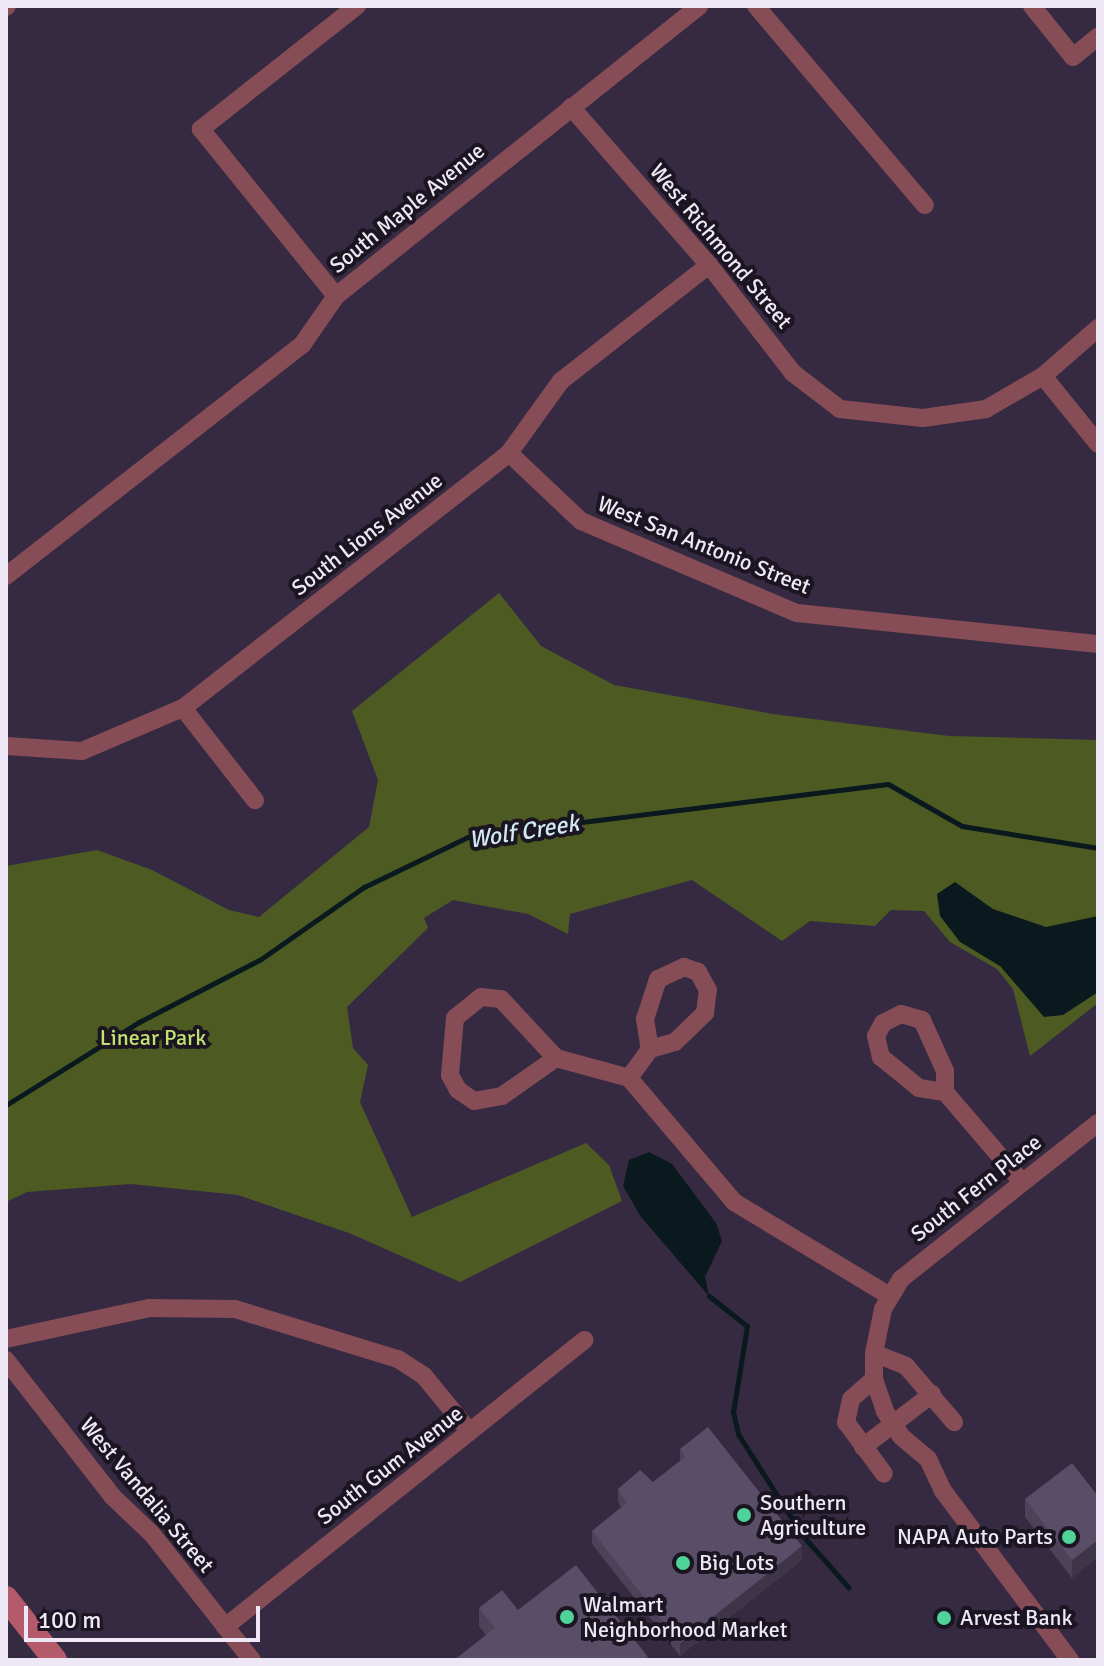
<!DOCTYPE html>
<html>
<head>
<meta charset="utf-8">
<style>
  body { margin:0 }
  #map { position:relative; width:1104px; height:1666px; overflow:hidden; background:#352a41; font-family:Signika,sans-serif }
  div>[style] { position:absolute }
  .green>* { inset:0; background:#4d5b23 }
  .water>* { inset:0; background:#0a191e }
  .stream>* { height:5px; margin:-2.5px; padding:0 2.5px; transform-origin:2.5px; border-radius:2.5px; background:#0a191e }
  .street>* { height:18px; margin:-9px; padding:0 9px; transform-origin:9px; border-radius:9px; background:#864d56 }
  .secondary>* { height:24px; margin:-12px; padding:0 12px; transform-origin:12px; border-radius:12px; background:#b55a6b }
  .wall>* { inset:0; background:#4d4259 }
  .shaded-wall>* { inset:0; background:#3e3648 }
  .building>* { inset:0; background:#594d67 }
  .dots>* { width:22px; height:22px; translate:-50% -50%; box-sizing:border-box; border:4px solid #1a1520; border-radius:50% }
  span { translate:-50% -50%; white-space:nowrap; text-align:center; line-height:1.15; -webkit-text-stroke:8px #1a1520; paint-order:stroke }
  .street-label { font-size:22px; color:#eee7f6 }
  .park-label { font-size:22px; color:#c3e170 }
  .poi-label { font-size:22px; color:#eee7f6 }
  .left { translate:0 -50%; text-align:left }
  .right { translate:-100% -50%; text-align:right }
  .water-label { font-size:24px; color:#d0e9f2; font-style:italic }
  .frame { position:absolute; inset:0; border:8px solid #eee7f6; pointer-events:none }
  .scale { position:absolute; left:24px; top:1606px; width:236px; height:36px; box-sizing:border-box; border:4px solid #eee7f6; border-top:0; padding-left:10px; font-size:24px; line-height:28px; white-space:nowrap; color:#eee7f6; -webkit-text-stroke:6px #1a1520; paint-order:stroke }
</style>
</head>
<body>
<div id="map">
  <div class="green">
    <i style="clip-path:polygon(499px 593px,541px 646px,614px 685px,773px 714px,949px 736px,1098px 740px,1098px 1003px,1030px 1056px,1013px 989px,997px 969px,950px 942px,924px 911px,891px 910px,875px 926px,810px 921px,782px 941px,692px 880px,570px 914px,568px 934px,528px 914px,453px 900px,424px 918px,428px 928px,347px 1007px,353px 1048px,368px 1065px,360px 1102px,412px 1217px,586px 1143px,609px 1165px,622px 1201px,460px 1282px,349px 1233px,238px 1195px,131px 1184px,27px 1192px,6px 1202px,6px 866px,97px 850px,152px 870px,229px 910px,259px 917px,369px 827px,378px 780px,352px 711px)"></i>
  </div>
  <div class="water">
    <i style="clip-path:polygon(955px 882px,993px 909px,1046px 927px,1098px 916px,1098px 992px,1063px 1015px,1044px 1017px,1000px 966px,960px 942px,940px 916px,937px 894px)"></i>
    <i style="clip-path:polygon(649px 1152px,672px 1164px,716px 1223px,722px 1241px,705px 1277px,709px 1296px,641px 1217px,623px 1186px,629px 1160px)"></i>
  </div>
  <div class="stream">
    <i style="left:6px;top:1105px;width:157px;rotate:-32deg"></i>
    <i style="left:139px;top:1022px;width:137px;rotate:-27.3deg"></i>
    <i style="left:261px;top:959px;width:126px;rotate:-35deg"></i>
    <i style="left:364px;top:887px;width:118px;rotate:-25.7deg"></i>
    <i style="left:470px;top:836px;width:421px;rotate:-7.1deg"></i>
    <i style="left:888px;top:784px;width:85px;rotate:29.6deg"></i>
    <i style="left:962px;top:826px;width:138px;rotate:9.2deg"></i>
    <i style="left:709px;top:1296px;width:48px;rotate:38.3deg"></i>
    <i style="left:747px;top:1326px;width:87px;rotate:99.2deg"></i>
    <i style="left:733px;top:1412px;width:23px;rotate:77deg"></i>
    <i style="left:738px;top:1434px;width:121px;rotate:57.5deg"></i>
    <i style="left:803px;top:1536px;width:69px;rotate:48.5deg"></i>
  </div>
  <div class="street">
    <i style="left:756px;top:6px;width:261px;rotate:49.7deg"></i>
    <i style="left:1032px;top:6px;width:65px;rotate:51.2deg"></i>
    <i style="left:1073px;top:57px;width:32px;rotate:-39deg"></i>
    <i style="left:6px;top:7px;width:1px;rotate:-45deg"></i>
    <i style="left:571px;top:107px;width:210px;rotate:48.9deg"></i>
    <i style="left:709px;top:265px;width:137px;rotate:52.1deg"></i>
    <i style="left:793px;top:373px;width:59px;rotate:37.5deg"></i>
    <i style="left:840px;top:409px;width:83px;rotate:6.2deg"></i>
    <i style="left:923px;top:418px;width:64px;rotate:-8.1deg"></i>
    <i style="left:986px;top:409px;width:66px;rotate:-30.1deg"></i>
    <i style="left:1043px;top:376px;width:73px;rotate:-41.1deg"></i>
    <i style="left:336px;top:296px;width:215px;rotate:-129deg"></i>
    <i style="left:201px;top:129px;width:199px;rotate:-38.3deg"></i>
    <i style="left:1043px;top:376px;width:87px;rotate:51deg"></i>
    <i style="left:509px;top:453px;width:99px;rotate:43.4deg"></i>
    <i style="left:581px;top:521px;width:235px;rotate:23.1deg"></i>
    <i style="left:797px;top:613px;width:303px;rotate:5.9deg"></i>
    <i style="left:6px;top:576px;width:375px;rotate:-38deg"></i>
    <i style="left:302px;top:345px;width:60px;rotate:-55.2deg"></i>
    <i style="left:336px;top:296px;width:465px;rotate:-38.6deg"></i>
    <i style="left:183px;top:708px;width:117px;rotate:52deg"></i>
    <i style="left:6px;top:746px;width:76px;rotate:3.8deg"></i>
    <i style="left:82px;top:751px;width:110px;rotate:-23.1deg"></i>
    <i style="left:183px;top:708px;width:414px;rotate:-38deg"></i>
    <i style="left:509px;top:453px;width:89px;rotate:-54.2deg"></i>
    <i style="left:561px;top:381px;width:188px;rotate:-38.1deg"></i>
    <i style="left:556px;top:1058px;width:66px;rotate:144.9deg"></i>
    <i style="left:502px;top:1096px;width:28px;rotate:170deg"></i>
    <i style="left:474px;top:1101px;width:19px;rotate:-145deg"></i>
    <i style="left:458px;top:1090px;width:17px;rotate:-118deg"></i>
    <i style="left:450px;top:1075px;width:57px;rotate:-85deg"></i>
    <i style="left:455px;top:1018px;width:33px;rotate:-39deg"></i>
    <i style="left:481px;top:997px;width:20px;rotate:6deg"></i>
    <i style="left:501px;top:999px;width:81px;rotate:47deg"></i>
    <i style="left:556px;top:1058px;width:76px;rotate:15.3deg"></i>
    <i style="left:629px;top:1078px;width:162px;rotate:49.7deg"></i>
    <i style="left:734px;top:1202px;width:180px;rotate:31.1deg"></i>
    <i style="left:629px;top:1078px;width:36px;rotate:-54deg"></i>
    <i style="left:650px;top:1049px;width:26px;rotate:-16deg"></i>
    <i style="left:675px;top:1042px;width:42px;rotate:-44deg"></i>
    <i style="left:705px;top:1013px;width:23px;rotate:-83deg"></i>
    <i style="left:708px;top:990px;width:21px;rotate:-119deg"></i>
    <i style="left:698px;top:972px;width:15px;rotate:-160deg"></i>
    <i style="left:684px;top:967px;width:29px;rotate:155deg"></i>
    <i style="left:658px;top:979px;width:42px;rotate:108deg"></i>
    <i style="left:645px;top:1019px;width:30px;rotate:81deg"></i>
    <i style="left:945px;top:1092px;width:21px;rotate:-90deg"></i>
    <i style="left:945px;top:1071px;width:56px;rotate:-114.3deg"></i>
    <i style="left:922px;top:1020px;width:22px;rotate:-164deg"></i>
    <i style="left:901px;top:1014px;width:20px;rotate:153deg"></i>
    <i style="left:883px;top:1023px;width:15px;rotate:118deg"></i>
    <i style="left:876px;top:1036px;width:22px;rotate:77deg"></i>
    <i style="left:881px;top:1057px;width:49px;rotate:39.2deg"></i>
    <i style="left:919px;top:1088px;width:26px;rotate:9deg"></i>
    <i style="left:945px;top:1092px;width:118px;rotate:49.5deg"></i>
    <i style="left:6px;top:1339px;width:146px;rotate:-12.2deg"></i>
    <i style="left:149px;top:1308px;width:86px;rotate:0.7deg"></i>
    <i style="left:235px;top:1309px;width:170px;rotate:17.1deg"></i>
    <i style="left:398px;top:1359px;width:31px;rotate:33deg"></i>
    <i style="left:424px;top:1376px;width:72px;rotate:50.6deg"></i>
    <i style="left:874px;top:1353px;width:35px;rotate:22deg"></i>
    <i style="left:906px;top:1366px;width:74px;rotate:49.4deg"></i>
    <i style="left:6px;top:1360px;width:174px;rotate:52deg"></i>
    <i style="left:113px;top:1497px;width:54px;rotate:43.5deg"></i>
    <i style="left:152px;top:1534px;width:161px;rotate:51.6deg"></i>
    <i style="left:874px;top:1379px;width:30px;rotate:139deg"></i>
    <i style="left:851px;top:1399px;width:24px;rotate:102deg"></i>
    <i style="left:846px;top:1422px;width:64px;rotate:53.8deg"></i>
    <i style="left:863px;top:1447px;width:87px;rotate:-37.5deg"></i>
    <i style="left:225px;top:1627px;width:460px;rotate:-38.6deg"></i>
    <i style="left:1070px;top:1660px;width:211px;rotate:-126.9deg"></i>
    <i style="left:943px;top:1491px;width:35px;rotate:-115deg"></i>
    <i style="left:928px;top:1459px;width:35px;rotate:-140deg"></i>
    <i style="left:901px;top:1436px;width:30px;rotate:-123deg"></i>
    <i style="left:885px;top:1411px;width:34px;rotate:-109deg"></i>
    <i style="left:874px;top:1379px;width:26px;rotate:-90deg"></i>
    <i style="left:874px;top:1353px;width:45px;rotate:-78.4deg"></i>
    <i style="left:883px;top:1309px;width:35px;rotate:-59deg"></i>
    <i style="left:901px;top:1279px;width:251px;rotate:-38.4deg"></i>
  </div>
  <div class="secondary">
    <i style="left:6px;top:1598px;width:79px;rotate:51.7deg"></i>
  </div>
  <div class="wall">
    <i style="clip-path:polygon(680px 1449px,802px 1560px,680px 1656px,592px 1544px,592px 1531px,621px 1507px,618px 1502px,618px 1489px,653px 1482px,680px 1461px)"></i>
    <i style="clip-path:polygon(1098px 1496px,1098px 1557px,1072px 1578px,1025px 1517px,1025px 1499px)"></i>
    <i style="clip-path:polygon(479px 1608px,518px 1610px,648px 1660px,486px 1635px,479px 1626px)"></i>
  </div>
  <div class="shaded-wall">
    <i style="clip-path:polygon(1098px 1540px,1098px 1557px,1072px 1578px,1072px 1560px)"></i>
    <i style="clip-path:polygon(802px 1546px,802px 1560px,680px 1656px,680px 1643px)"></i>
  </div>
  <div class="building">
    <i style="clip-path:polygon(708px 1427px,802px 1546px,680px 1643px,592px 1531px,627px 1503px,618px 1489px,640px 1470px,653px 1482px,685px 1457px,680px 1449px)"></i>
    <i style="clip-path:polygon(1072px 1463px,1098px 1496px,1098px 1540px,1072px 1560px,1025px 1499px)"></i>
    <i style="clip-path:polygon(576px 1565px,648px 1657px,644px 1660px,454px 1660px,495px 1628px,479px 1608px,502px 1590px,518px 1610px)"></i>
  </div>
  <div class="dots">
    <i style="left:744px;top:1515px;background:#4fd399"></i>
    <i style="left:1069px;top:1537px;background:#4fd399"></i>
    <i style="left:683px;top:1563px;background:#4fd399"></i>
    <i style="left:567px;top:1617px;background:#4fd399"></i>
    <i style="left:944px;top:1618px;background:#4fd399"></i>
  </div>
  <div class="street-label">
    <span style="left:407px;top:208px;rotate:-39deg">South Maple Avenue</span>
    <span style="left:721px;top:246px;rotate:50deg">West Richmond Street</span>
    <span style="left:367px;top:534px;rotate:-38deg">South Lions Avenue</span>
    <span style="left:704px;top:545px;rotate:22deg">West San Antonio Street</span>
    <span style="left:976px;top:1188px;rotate:-38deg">South Fern Place</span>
    <span style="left:390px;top:1465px;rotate:-38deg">South Gum Avenue</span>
    <span style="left:147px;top:1495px;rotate:50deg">West Vandalia Street</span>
  </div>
  <div class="park-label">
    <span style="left:153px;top:1038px">Linear Park</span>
  </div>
  <div class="poi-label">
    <span class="left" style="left:760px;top:1515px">Southern<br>Agriculture</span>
    <span class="right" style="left:1053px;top:1537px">NAPA Auto Parts</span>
    <span class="left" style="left:699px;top:1563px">Big Lots</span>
    <span class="left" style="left:583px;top:1617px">Walmart<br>Neighborhood Market</span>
    <span class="left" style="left:960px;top:1618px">Arvest Bank</span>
  </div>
  <div class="water-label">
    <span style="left:524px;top:832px;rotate:-9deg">Wolf Creek</span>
  </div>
  <div class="frame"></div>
  <div class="scale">100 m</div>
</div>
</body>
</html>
